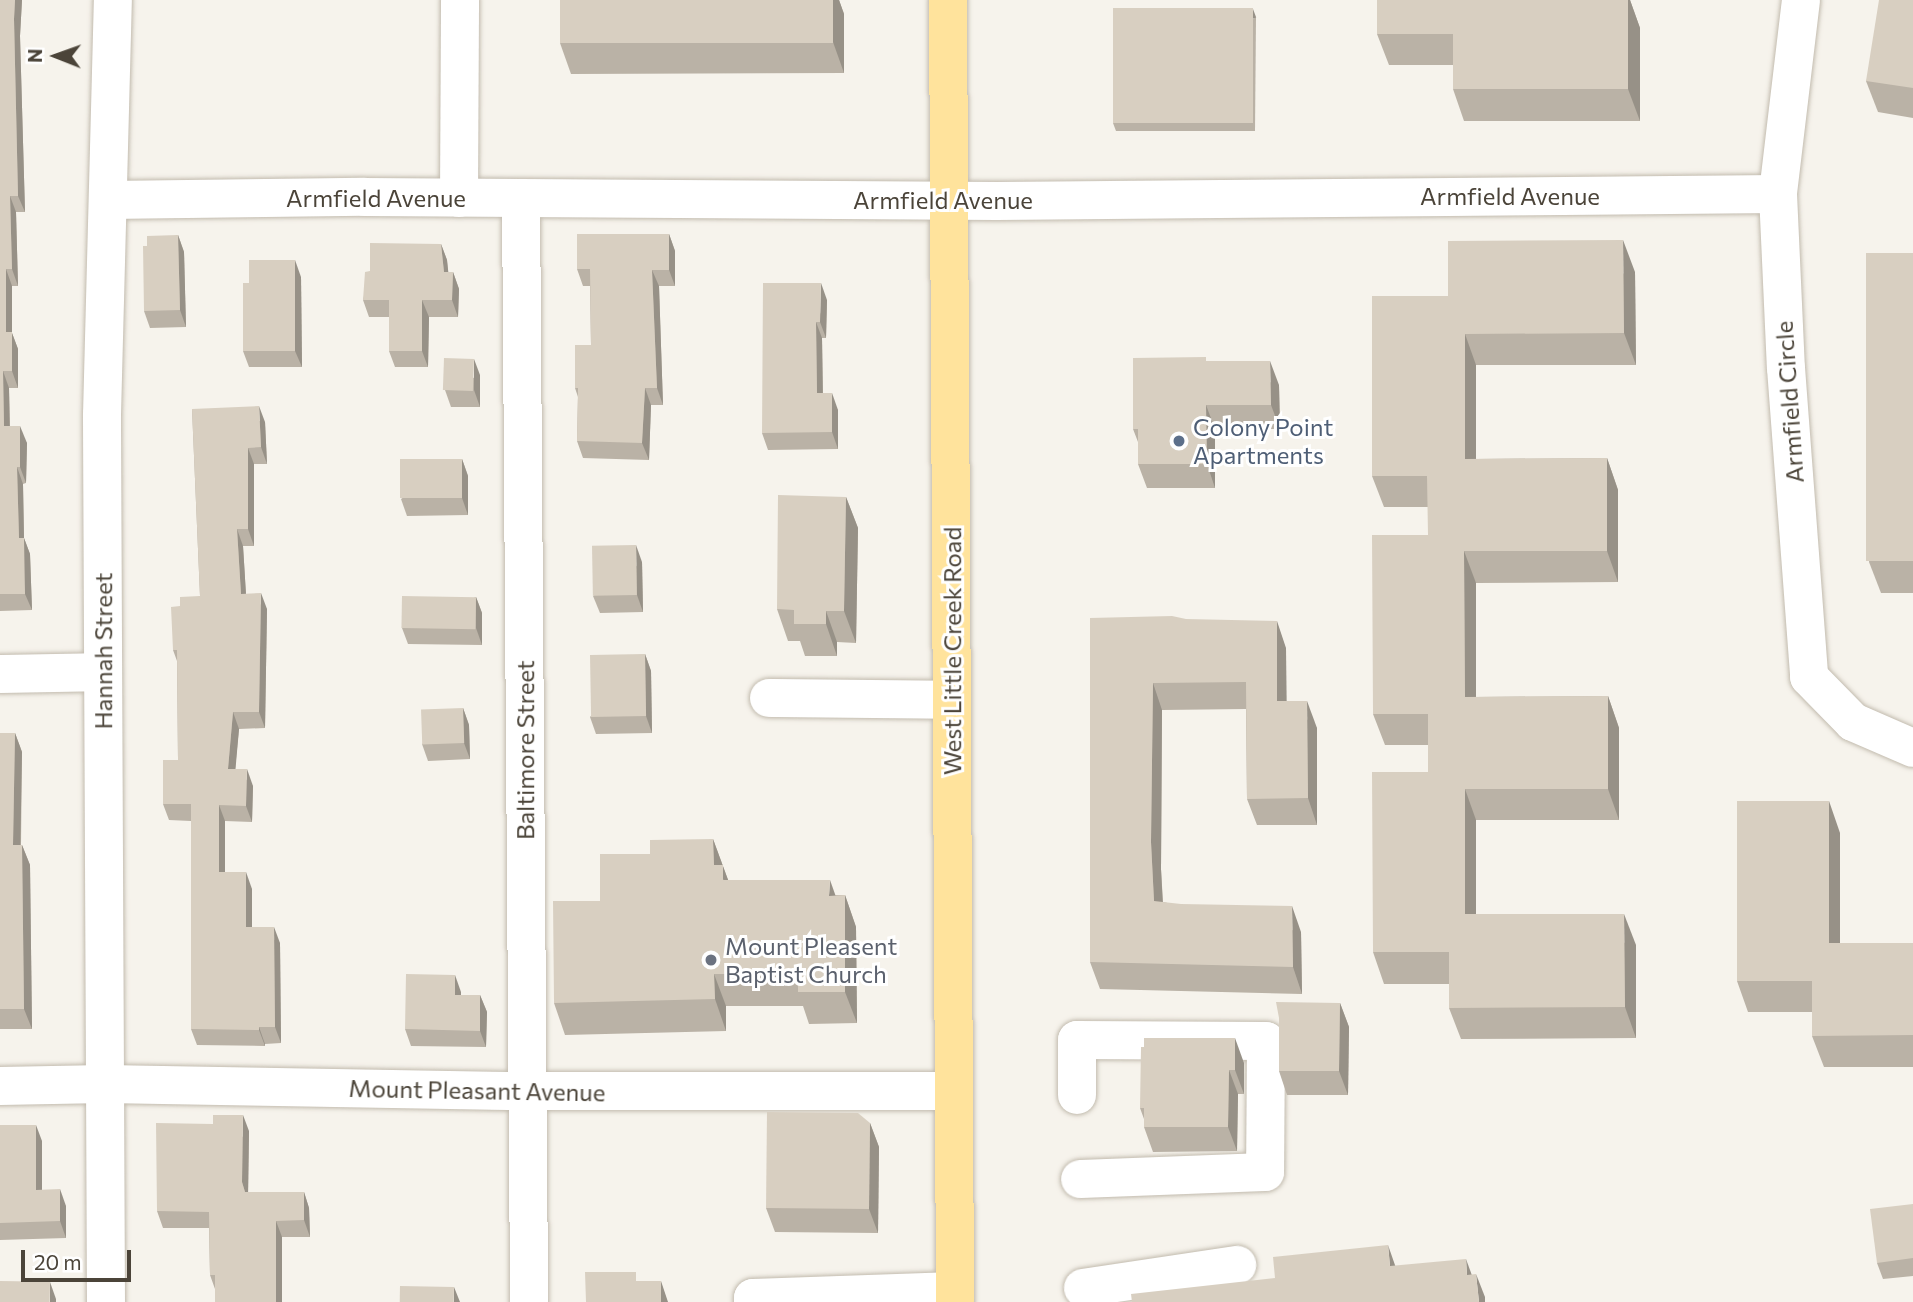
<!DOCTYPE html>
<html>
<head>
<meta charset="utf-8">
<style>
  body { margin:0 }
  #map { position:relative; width:1913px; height:1302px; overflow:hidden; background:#f6f3ec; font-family:Commissioner,sans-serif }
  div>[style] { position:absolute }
  .roads { filter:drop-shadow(0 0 2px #c2bbae) drop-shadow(0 0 2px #c2bbae) }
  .minor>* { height:38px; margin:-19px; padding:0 19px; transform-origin:19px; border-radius:19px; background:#fff }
  .major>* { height:38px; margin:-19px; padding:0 19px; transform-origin:19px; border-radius:19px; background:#ffe39c }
  .wall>* { inset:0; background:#bab2a6 }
  .shaded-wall>* { inset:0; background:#979187; transform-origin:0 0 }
  .building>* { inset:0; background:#d8cfc1; transform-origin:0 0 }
  .dots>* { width:19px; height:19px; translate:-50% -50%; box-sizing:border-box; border:4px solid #fff; border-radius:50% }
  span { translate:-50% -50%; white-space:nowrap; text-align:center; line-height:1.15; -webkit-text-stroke:6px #fff; paint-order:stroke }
  .street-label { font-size:24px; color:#4b4439 }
  .service-label { font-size:24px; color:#4e5e75 }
  .left { translate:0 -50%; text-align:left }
  .worship-label { font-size:24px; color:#5b616d }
  .north { position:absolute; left:21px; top:21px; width:70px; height:70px; -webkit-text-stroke:5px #fff; paint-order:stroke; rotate:271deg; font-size:19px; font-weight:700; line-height:28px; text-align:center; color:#4b4439 }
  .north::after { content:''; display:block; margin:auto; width:24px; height:32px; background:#4b4439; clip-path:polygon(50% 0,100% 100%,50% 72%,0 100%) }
  .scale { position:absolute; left:21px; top:1250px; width:110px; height:32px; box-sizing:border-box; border:4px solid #4b4439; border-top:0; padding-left:9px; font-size:21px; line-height:24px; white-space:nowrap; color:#4b4439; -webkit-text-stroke:5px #fff; paint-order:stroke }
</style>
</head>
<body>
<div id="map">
  <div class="roads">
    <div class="minor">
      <i style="left:1801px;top:0;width:195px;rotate:96.8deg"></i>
      <i style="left:1778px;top:194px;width:174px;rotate:87.4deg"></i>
      <i style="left:1786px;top:368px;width:310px;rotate:85.7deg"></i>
      <i style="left:1809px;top:677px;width:63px;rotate:45.6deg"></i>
      <i style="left:1853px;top:722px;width:65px;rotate:23.4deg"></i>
      <i style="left:459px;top:198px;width:198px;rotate:-89.7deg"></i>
      <i style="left:521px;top:198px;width:1104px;rotate:89.58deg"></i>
      <i style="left:108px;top:200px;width:256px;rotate:-0.7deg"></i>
      <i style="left:364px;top:197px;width:633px;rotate:0.36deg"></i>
      <i style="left:997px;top:201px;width:781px;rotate:-0.51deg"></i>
      <i style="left:0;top:674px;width:103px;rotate:-1.1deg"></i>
      <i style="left:769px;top:698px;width:183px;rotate:0.6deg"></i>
      <i style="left:0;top:1086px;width:105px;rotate:-1.1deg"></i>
      <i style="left:105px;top:1084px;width:422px;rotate:1deg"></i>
      <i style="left:527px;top:1091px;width:427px"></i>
      <i style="left:1077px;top:1095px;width:55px;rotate:-90deg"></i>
      <i style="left:1077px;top:1040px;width:189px;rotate:0.3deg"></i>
      <i style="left:1266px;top:1041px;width:131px;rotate:90.4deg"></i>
      <i style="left:1265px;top:1172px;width:185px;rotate:177.8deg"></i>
      <i style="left:1083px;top:1288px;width:156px;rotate:-8.5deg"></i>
      <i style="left:106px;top:1302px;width:887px;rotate:-90.26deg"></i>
      <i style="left:102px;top:415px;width:415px;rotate:-88.5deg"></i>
      <i style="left:753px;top:1302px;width:4px;rotate:-90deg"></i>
      <i style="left:753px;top:1298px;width:202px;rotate:-2deg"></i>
    </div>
    <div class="major">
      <i style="left:948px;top:0;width:1302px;rotate:89.69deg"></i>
    </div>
  </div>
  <div class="wall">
    <i style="clip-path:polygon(0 0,22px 0,20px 36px,25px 212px,16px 212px,18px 286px,12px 286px,12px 333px,18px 349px,18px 388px,9px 388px,10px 426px,27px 443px,26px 483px,23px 484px,24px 538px,30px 554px,32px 610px,0 611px)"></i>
    <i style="clip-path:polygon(560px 0,839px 0,844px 14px,844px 73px,571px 74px,560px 43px)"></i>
    <i style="clip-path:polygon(1377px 0,1630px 0,1640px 28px,1640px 121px,1464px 121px,1453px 89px,1453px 65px,1389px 65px,1377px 34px)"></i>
    <i style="clip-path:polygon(1913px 0,1913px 118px,1878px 112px,1866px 81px)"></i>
    <i style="clip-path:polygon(1256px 17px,1255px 131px,1116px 131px,1113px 123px)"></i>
    <i style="clip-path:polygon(669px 234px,675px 251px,675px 286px,659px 286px,663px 405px,651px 405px,649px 460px,583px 458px,577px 441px,578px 397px,575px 388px,591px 345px,590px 286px,583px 286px,577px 269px)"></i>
    <i style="clip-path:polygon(178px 235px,184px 252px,186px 327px,150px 328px,144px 311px,147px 246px)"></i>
    <i style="clip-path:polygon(441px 244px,447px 260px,448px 272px,453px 272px,459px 289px,458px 317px,429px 317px,428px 367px,395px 367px,389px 351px,389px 317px,369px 317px,363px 300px,370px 271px)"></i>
    <i style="clip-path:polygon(1913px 253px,1913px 593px,1881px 593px,1869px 562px)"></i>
    <i style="clip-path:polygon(1635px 272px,1636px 365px,1476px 365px,1476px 459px,1607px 458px,1618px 490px,1618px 582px,1476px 583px,1476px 697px,1608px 696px,1619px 728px,1619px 820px,1476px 820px,1476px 914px,1636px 945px,1636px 1038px,1461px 1039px,1449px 1008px,1449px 984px,1384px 984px,1373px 952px,1428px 772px,1428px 745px,1385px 745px,1373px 714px,1428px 535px,1428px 507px,1384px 507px,1372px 476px,1448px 296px)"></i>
    <i style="clip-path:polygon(301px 277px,302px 367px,249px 367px,243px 351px,249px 283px)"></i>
    <i style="clip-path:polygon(827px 300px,826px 338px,822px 338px,823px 393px,838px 410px,838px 449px,768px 450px,762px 433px)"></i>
    <i style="clip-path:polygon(1207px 361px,1279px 385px,1280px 429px,1215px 429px,1215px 488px,1147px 488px,1138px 464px,1138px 442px,1133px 429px)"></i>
    <i style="clip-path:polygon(480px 375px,480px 407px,451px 407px,445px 390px)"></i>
    <i style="clip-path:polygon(192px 409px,265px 422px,267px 464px,254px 464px,254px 546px,243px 546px,246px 594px,267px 609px,265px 728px,239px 729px,235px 769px,253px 786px,252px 822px,225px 821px,225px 872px,252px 889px,252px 927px,280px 943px,281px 1043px,265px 1044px,265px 1046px,197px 1045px,191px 1029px,191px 821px,169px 820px,163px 804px,178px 760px,177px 661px,173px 650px,180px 606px,200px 596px)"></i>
    <i style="clip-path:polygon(462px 459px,468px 476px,468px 515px,407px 516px,401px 499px)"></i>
    <i style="clip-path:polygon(846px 497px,858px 528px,856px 643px,837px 642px,837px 656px,805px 656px,800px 641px,788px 641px,777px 609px)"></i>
    <i style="clip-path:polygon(642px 562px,643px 612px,600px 613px,593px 596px)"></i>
    <i style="clip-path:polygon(476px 597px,482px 613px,482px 645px,408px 644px,402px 628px)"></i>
    <i style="clip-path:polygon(1090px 618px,1286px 648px,1286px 701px,1317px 728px,1317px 825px,1257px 825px,1247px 799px,1246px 709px,1162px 710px,1161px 869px,1163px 902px,1301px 932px,1302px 994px,1100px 989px,1090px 962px)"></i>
    <i style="clip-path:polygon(645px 654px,651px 671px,652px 733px,596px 734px,590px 717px)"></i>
    <i style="clip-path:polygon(463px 708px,469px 725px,470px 759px,428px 761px,422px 744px)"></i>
    <i style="clip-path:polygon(0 733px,15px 733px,22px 752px,21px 845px,22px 845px,30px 865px,32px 1029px,0 1029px)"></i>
    <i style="clip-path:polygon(1840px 833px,1840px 943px,1913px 943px,1913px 1067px,1824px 1067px,1812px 1036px,1812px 1012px,1748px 1012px,1737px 981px)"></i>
    <i style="clip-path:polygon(713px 839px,728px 880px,835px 895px,845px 895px,856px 927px,857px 1023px,809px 1024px,803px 1006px,726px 1006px,726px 1031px,565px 1035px,554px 1003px,600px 901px,650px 854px)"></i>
    <i style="clip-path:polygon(461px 992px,461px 995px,480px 995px,487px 1012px,486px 1047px,411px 1046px,405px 1029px)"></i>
    <i style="clip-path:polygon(1340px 1003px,1349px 1027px,1348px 1095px,1287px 1095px,1279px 1071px)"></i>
    <i style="clip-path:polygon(1244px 1063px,1244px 1094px,1238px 1094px,1237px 1151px,1153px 1152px,1144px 1127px,1144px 1119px,1140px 1108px)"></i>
    <i style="clip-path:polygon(870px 1123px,879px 1147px,878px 1233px,775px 1232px,766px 1208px)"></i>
    <i style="clip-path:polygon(0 1125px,42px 1141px,42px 1190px,66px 1206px,66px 1238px,0 1240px)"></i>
    <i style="clip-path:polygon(249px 1131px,248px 1192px,304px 1192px,309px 1208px,310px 1237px,282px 1237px,282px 1302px,215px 1302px,215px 1289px,210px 1275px,209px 1228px,163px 1228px,157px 1211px)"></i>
    <i style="clip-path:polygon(1913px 1204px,1913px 1276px,1883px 1279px,1877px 1263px)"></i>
  </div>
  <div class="shaded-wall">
    <i style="clip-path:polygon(15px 0,22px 0,20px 36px,25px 212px,18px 196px,14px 19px)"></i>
    <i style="clip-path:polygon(833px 0,839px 0,844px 14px,844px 73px,833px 42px)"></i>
    <i style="clip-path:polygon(1628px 0,1630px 0,1640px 28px,1640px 121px,1628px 89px)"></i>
    <i style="left:1253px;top:9px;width:9px;height:114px;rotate:69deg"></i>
    <i style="clip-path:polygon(10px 196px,16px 212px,18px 286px,12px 269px)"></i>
    <i style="clip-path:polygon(669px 234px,675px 251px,675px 286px,669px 270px)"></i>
    <i style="clip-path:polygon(178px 235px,184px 252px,186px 327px,180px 310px)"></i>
    <i style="clip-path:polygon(1623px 240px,1635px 272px,1636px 365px,1624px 333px)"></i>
    <i style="clip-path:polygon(441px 244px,447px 260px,450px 288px,444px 272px)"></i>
    <i style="clip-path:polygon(295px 260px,301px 277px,302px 367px,295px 351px)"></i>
    <i style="clip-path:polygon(6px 269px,12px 286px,12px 333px,18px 349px,18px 388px,12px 371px,6px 332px)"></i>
    <i style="clip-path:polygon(652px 270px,659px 286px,663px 405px,657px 388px)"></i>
    <i style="clip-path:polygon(453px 272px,459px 289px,458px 317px,452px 300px)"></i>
    <i style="clip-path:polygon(821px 283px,827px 300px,826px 338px,820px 322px)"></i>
    <i style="clip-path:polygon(422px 300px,429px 317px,428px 367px,422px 351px)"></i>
    <i style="clip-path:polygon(816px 322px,822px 338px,823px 410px,817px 393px)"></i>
    <i style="clip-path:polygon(1465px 334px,1476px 365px,1476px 490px,1465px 459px)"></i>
    <i style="clip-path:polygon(474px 359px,480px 375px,480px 407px,474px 390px)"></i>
    <i style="clip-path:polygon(1270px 361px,1279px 385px,1280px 429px,1271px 405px)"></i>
    <i style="clip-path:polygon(3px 371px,9px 388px,10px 443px,4px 426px)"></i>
    <i style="clip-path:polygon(645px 388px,651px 405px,649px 460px,642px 443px)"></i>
    <i style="clip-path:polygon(832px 393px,838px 410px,838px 449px,832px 432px)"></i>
    <i style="clip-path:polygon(1206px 405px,1215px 429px,1215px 488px,1207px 464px)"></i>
    <i style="clip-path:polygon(259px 406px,265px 422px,267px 464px,261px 447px)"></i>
    <i style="clip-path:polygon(20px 426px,27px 443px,26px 483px,20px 467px)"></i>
    <i style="clip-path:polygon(248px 448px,254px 464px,254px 546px,248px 529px)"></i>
    <i style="clip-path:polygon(1607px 458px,1618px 490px,1618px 582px,1607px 551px)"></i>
    <i style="clip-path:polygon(462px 459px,468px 476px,468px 515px,462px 498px)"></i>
    <i style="clip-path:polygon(17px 467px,23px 484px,24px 538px,30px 554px,32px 610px,25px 594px,19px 538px)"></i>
    <i style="clip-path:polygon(846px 497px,858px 528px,856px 643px,844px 611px)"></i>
    <i style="clip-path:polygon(237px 529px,243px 546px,247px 611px,241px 594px)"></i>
    <i style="clip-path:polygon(636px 545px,642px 562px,643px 612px,637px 595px)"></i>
    <i style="clip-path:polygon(1464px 551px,1476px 583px,1476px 728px,1465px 697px)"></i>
    <i style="clip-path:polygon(261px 593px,267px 609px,265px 728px,259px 712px)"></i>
    <i style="clip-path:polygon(476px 597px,482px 613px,482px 645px,476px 628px)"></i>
    <i style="clip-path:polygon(826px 611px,837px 642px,837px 656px,826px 624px)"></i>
    <i style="clip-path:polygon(1277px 621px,1286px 648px,1287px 728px,1277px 701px)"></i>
    <i style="clip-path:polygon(645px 654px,651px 671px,652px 733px,646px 716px)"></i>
    <i style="clip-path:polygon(1153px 683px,1162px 710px,1161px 869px,1164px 928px,1154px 901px,1151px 842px)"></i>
    <i style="clip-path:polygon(1608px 696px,1619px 728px,1619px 820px,1608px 789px)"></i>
    <i style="clip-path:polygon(1307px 701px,1317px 728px,1317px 825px,1308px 798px)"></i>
    <i style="clip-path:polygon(463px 708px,469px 725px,470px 759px,464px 743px)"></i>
    <i style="clip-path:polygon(233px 712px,239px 729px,234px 786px,228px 769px)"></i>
    <i style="clip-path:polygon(15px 733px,22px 752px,20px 865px,13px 845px)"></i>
    <i style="clip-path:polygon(247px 769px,253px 786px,252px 822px,246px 806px)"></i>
    <i style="clip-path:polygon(1465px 789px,1476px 820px,1476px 946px,1465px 914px)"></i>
    <i style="clip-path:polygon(1829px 801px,1840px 833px,1840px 975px,1829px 943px)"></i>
    <i style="clip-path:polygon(219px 805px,225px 821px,225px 889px,219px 872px)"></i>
    <i style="clip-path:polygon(713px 839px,734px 896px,714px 865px)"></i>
    <i style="clip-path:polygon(22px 845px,30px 865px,32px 1029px,24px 1009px)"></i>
    <i style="clip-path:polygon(246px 872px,252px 889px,252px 943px,246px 927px)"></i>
    <i style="clip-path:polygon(830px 880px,841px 911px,829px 896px)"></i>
    <i style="clip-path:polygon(845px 895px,856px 927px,857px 1023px,845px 992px)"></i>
    <i style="clip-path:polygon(1292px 906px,1301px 932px,1302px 994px,1293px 967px)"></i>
    <i style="clip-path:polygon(1624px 914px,1636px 945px,1636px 1038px,1625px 1007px)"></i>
    <i style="clip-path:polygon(274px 927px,280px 943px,281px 1043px,275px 1027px)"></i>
    <i style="clip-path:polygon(714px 974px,726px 1006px,726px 1031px,715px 999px)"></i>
    <i style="clip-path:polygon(455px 975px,461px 992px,461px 1012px,455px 995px)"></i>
    <i style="clip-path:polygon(480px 995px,487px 1012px,486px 1047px,480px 1031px)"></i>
    <i style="clip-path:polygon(1340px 1003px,1349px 1027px,1348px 1095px,1339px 1071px)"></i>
    <i style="clip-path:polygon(259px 1027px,265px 1044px,265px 1046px,259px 1030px)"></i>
    <i style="clip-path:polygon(1235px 1038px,1244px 1063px,1244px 1094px,1235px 1070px)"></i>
    <i style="clip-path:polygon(1229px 1070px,1238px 1094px,1237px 1151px,1228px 1127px)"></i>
    <i style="clip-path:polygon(243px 1115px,249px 1131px,248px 1198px,245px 1192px,242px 1182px)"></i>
    <i style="clip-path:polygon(870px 1123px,879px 1147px,878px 1233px,869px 1209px)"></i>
    <i style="clip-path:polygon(36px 1125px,42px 1141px,42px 1206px,36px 1190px)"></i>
    <i style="clip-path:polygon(60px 1189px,66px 1206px,66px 1238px,60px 1221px)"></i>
    <i style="clip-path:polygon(304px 1192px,309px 1208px,310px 1237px,304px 1220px)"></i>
    <i style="clip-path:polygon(276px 1221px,282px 1237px,282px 1302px,276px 1302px)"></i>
    <i style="clip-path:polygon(1388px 1245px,1396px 1268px,1390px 1266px)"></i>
    <i style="clip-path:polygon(1466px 1259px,1474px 1281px,1467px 1275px)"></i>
    <i style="clip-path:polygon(1476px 1274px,1485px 1297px,1485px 1302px,1479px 1302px)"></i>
    <i style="clip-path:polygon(661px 1281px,668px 1302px,661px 1302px)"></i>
    <i style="clip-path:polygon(50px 1282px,56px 1299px,56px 1302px,50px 1302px)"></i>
    <i style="clip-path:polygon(454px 1287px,460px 1302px,454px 1302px)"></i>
  </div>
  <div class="building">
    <i style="clip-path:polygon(0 0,15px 0,14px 19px,18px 196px,10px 196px,12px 269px,6px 269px,6px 332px,12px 332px,12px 371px,3px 371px,4px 426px,20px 426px,20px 467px,17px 467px,19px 538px,24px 538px,25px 594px,0 594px)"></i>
    <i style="left:560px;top:0;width:273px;height:43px"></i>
    <i style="clip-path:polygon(1377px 0,1628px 0,1628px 89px,1453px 89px,1453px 34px,1377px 34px)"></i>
    <i style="clip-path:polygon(1879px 0,1913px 0,1913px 88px,1866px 81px)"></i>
    <i style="left:1113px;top:8px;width:140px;height:115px"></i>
    <i style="clip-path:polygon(577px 234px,669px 234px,669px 270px,652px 270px,657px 388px,645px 388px,642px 443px,577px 441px,578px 388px,575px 388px,575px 345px,591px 345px,590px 269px,577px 269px)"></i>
    <i style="clip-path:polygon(178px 235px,180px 310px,144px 311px,143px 246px,147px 246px,147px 236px)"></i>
    <i style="clip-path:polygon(1623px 240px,1624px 333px,1465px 334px,1465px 459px,1607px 458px,1607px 551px,1464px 551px,1465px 697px,1608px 696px,1608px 789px,1465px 789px,1465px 914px,1624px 914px,1625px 1007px,1449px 1008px,1449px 952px,1373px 952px,1372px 772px,1428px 772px,1428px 714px,1373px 714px,1372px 535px,1428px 535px,1427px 476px,1372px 476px,1372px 296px,1448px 296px,1448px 241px)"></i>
    <i style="clip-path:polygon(370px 243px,441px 244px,444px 272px,453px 272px,452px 300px,422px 300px,422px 351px,389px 351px,389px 300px,363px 300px,365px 272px,370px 271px)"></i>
    <i style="left:1913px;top:253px;width:308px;height:47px;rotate:90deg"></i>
    <i style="clip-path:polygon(249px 260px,295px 260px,295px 351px,243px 351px,243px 283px,249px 283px)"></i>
    <i style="clip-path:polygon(763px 283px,821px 283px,820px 322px,816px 322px,817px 393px,832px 393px,832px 432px,762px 433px)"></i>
    <i style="clip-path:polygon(1206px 357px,1206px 361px,1270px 361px,1271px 405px,1206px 405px,1207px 464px,1138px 464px,1138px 429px,1133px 429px,1133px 358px)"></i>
    <i style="left:444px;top:358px;width:30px;height:32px;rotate:2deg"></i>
    <i style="clip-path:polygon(259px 406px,261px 447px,248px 448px,248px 529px,237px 529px,241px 594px,261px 593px,259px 712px,233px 712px,228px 769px,247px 769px,246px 806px,219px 805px,219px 872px,246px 872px,246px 927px,274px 927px,275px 1027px,259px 1027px,259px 1030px,191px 1029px,191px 804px,163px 804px,163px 760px,178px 760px,177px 650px,173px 650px,171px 607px,180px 606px,180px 597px,200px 596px,192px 409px)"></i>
    <i style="left:462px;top:459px;width:39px;height:62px;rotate:90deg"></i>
    <i style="clip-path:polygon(778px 495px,846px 497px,844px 611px,826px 611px,826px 624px,794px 624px,794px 610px,777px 609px)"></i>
    <i style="left:636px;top:545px;width:50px;height:44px;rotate:89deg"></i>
    <i style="left:402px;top:596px;width:74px;height:32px;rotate:1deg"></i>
    <i style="clip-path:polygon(1172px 616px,1186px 619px,1277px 621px,1277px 701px,1307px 701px,1308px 798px,1247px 799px,1246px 682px,1153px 683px,1151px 842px,1154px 901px,1181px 904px,1292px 906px,1293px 967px,1090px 962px,1090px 618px)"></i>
    <i style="left:645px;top:654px;width:62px;height:55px;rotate:89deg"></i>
    <i style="left:463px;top:708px;width:35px;height:42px;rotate:88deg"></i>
    <i style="clip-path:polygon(0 733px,15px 733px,13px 845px,22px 845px,24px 1009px,0 1009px)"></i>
    <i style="clip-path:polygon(1737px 801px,1829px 801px,1829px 943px,1913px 943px,1913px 1035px,1812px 1036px,1812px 981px,1737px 981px)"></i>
    <i style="clip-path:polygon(713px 839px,714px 865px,723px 865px,723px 880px,830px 880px,829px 896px,845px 895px,845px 992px,798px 992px,798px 974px,714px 974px,715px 999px,554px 1003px,553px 901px,600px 901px,600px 854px,650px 854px,650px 840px)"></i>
    <i style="clip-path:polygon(406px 974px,455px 975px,455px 995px,480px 995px,480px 1031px,405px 1029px)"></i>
    <i style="clip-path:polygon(1276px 1002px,1340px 1003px,1339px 1071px,1279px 1071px,1279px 1018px)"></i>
    <i style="clip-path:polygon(1144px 1038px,1235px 1038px,1235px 1070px,1229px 1070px,1228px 1127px,1144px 1127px,1144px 1108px,1140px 1108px,1141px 1047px,1144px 1047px)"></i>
    <i style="clip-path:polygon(767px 1112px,858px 1113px,870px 1123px,869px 1209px,766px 1208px)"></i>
    <i style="clip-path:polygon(213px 1115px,243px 1115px,242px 1182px,245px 1192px,304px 1192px,304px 1220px,276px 1221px,276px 1302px,215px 1302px,215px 1275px,210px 1275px,209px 1212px,157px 1211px,156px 1123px,213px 1124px)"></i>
    <i style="clip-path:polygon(0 1125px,36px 1125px,36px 1190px,60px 1189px,60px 1221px,0 1223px)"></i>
    <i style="clip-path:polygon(1913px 1204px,1913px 1258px,1877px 1263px,1870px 1209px)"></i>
    <i style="clip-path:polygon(1388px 1245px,1390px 1266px,1466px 1259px,1467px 1275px,1476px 1274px,1479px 1302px,1132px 1302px,1131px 1294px,1275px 1278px,1273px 1257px)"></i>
    <i style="clip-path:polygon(585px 1272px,636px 1272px,636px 1281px,661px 1281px,661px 1302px,586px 1302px)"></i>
    <i style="left:0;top:1281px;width:50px;height:21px;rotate:1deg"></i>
    <i style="left:400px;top:1286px;width:54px;height:16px;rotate:1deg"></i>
  </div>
  <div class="dots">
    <i style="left:1179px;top:441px;background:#5c6f8a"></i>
    <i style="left:711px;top:960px;background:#6b7280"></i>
  </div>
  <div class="street-label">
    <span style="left:1510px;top:196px">Armfield Avenue</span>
    <span style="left:376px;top:198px">Armfield Avenue</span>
    <span style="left:943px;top:200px">Armfield Avenue</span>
    <span style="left:1789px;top:402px;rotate:-94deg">Armfield Circle</span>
    <span style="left:103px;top:651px;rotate:-90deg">Hannah Street</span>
    <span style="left:952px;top:651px;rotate:-90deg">West Little Creek Road</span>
    <span style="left:525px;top:750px;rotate:-90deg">Baltimore Street</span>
    <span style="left:477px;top:1090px;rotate:1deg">Mount Pleasant Avenue</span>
  </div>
  <div class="service-label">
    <span class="left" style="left:1193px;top:441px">Colony Point<br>Apartments</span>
  </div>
  <div class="worship-label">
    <span class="left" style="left:725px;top:960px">Mount Pleasent<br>Baptist Church</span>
  </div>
  <div class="north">N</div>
  <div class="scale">20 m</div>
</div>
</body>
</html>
